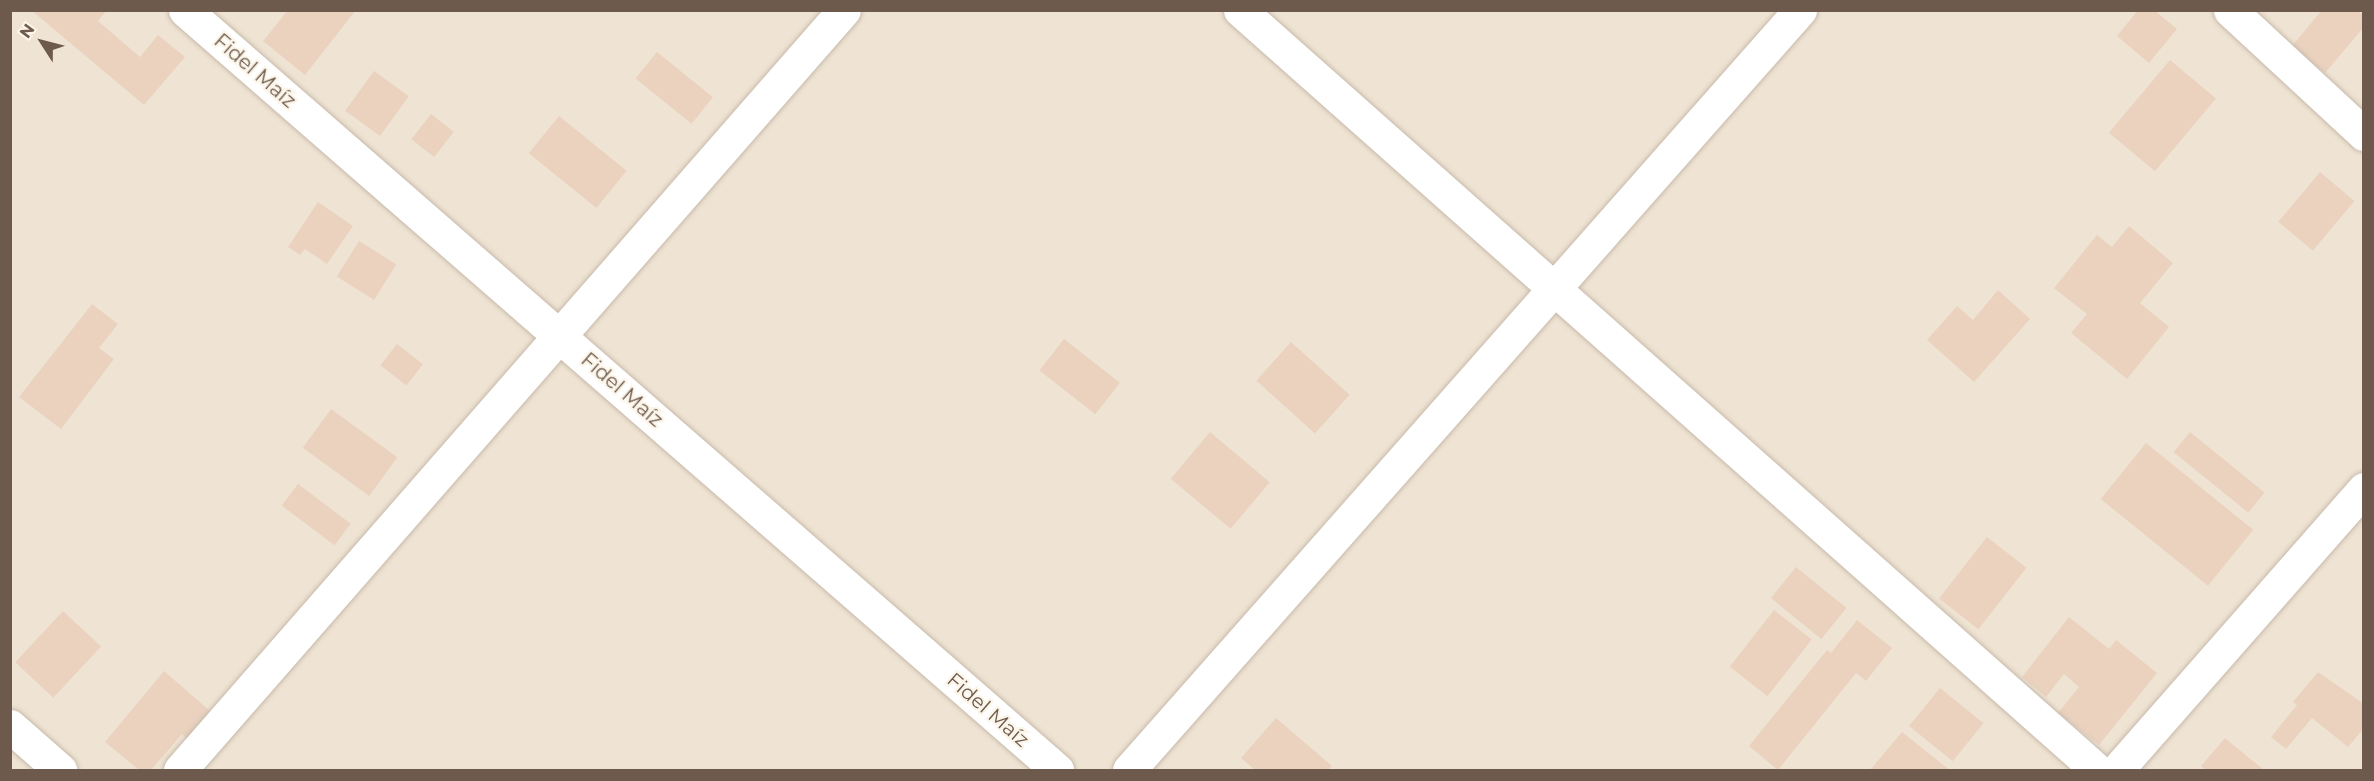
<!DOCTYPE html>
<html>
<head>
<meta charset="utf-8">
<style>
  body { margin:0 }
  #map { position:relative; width:2374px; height:781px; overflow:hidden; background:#f9f1e4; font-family:Montserrat,sans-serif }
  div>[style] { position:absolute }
  .residential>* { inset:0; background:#efe4d3; transform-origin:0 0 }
  .building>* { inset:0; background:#ead2bf; transform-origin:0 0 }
  .roads { filter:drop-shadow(0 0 2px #c8baac) drop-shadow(0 0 2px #c8baac) }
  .street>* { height:33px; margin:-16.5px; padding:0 16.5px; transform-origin:16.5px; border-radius:16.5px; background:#fff }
  .secondary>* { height:33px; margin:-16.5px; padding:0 16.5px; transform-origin:16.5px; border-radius:16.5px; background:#fff }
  span { translate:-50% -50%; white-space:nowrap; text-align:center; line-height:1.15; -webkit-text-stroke:4.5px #fcf6ea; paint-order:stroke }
  .street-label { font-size:20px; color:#6e5a4d }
  .frame { position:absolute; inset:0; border:12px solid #6e5a4d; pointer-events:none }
  .north { position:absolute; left:12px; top:12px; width:60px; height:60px; -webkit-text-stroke:4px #fcf6ea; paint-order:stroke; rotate:306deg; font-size:16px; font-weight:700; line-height:24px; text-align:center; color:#6e5a4d }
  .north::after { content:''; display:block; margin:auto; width:21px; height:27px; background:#6e5a4d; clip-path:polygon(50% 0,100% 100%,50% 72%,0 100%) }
</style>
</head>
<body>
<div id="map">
  <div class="residential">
    <i style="left:11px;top:11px;width:2352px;height:759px"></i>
  </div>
  <div class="building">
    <i style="clip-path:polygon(31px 10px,107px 10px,98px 21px,140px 57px,158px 35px,185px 57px,144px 105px)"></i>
    <i style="clip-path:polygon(288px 10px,356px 10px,305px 75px,263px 41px)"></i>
    <i style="clip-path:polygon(2138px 10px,2154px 10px,2177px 29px,2149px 63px,2117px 36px)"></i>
    <i style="clip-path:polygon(2322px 10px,2357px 10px,2364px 16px,2364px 27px,2325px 73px,2292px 46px)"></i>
    <i style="left:657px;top:52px;width:72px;height:34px;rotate:39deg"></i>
    <i style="left:2170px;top:60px;width:60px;height:95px;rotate:40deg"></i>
    <i style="left:374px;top:71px;width:43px;height:49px;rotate:36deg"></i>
    <i style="left:431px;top:114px;width:29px;height:32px;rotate:38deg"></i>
    <i style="left:559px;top:116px;width:87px;height:48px;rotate:39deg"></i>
    <i style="left:2320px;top:172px;width:45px;height:65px;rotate:40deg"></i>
    <i style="clip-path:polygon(318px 202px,353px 226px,327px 264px,305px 249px,300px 255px,288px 247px)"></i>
    <i style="clip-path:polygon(2129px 226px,2173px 263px,2140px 303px,2169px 327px,2127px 379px,2071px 333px,2087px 314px,2054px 288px,2097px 235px,2112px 247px)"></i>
    <i style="left:359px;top:241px;width:44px;height:42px;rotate:32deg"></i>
    <i style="clip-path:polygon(1998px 290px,2030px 319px,1974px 382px,1927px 340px,1957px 306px,1973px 320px)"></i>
    <i style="clip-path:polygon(92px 304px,118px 324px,99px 348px,114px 359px,61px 429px,19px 397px)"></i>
    <i style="left:1064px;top:339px;width:71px;height:40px;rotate:38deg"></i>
    <i style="left:1291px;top:342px;width:79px;height:52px;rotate:42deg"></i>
    <i style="left:397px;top:344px;width:33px;height:27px;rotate:38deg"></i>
    <i style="left:331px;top:409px;width:82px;height:48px;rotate:36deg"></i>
    <i style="left:1210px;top:432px;width:78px;height:61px;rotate:40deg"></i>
    <i style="left:2190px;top:432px;width:96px;height:26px;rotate:39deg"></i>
    <i style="left:2146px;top:443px;width:138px;height:72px;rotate:39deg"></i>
    <i style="left:298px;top:484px;width:66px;height:27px;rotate:37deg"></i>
    <i style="left:1987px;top:537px;width:50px;height:78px;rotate:38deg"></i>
    <i style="left:1796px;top:567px;width:65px;height:40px;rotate:39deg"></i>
    <i style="left:1774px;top:610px;width:48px;height:72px;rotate:38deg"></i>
    <i style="left:63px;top:611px;width:52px;height:70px;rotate:43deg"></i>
    <i style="clip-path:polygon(2069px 617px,2109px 649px,2116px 640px,2157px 673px,2099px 745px,2058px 713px,2079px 687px,2064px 674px,2046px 697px,2022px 677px)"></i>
    <i style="clip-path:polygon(1857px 620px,1892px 648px,1866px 681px,1856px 673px,1778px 770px,1749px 746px,1827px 650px,1831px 653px)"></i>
    <i style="clip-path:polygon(164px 671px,217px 717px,193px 744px,182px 734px,151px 770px,139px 770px,105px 742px)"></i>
    <i style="clip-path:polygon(2318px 672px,2364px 704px,2364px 728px,2348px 747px,2312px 718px,2286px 749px,2271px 737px,2297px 705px,2293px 702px)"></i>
    <i style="left:1940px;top:688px;width:56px;height:49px;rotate:39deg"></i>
    <i style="clip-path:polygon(1276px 718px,1332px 766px,1328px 770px,1255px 770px,1241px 758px)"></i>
    <i style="clip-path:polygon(1902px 732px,1942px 764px,1950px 770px,1870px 770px)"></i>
    <i style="clip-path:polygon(2225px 738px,2248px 757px,2264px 770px,2206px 770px,2201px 766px)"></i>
  </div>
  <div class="roads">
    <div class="street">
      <i style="left:185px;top:10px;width:1157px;rotate:41.07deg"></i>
      <i style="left:1240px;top:10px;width:1145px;rotate:41.57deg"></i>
      <i style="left:2230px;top:10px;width:183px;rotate:42.8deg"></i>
      <i style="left:180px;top:770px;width:1009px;rotate:-48.86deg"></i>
      <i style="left:1129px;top:770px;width:1014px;rotate:-48.56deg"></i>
      <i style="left:2117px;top:770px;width:374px;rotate:-48.7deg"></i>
    </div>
    <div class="secondary">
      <i style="left:10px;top:726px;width:67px;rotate:41.3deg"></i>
    </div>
  </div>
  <div class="street-label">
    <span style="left:255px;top:71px;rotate:41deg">Fidel Maíz</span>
    <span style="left:622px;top:390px;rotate:41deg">Fidel Maíz</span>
    <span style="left:988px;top:710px;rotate:41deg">Fidel Maíz</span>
  </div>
  <div class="frame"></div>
  <div class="north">N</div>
</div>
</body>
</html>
